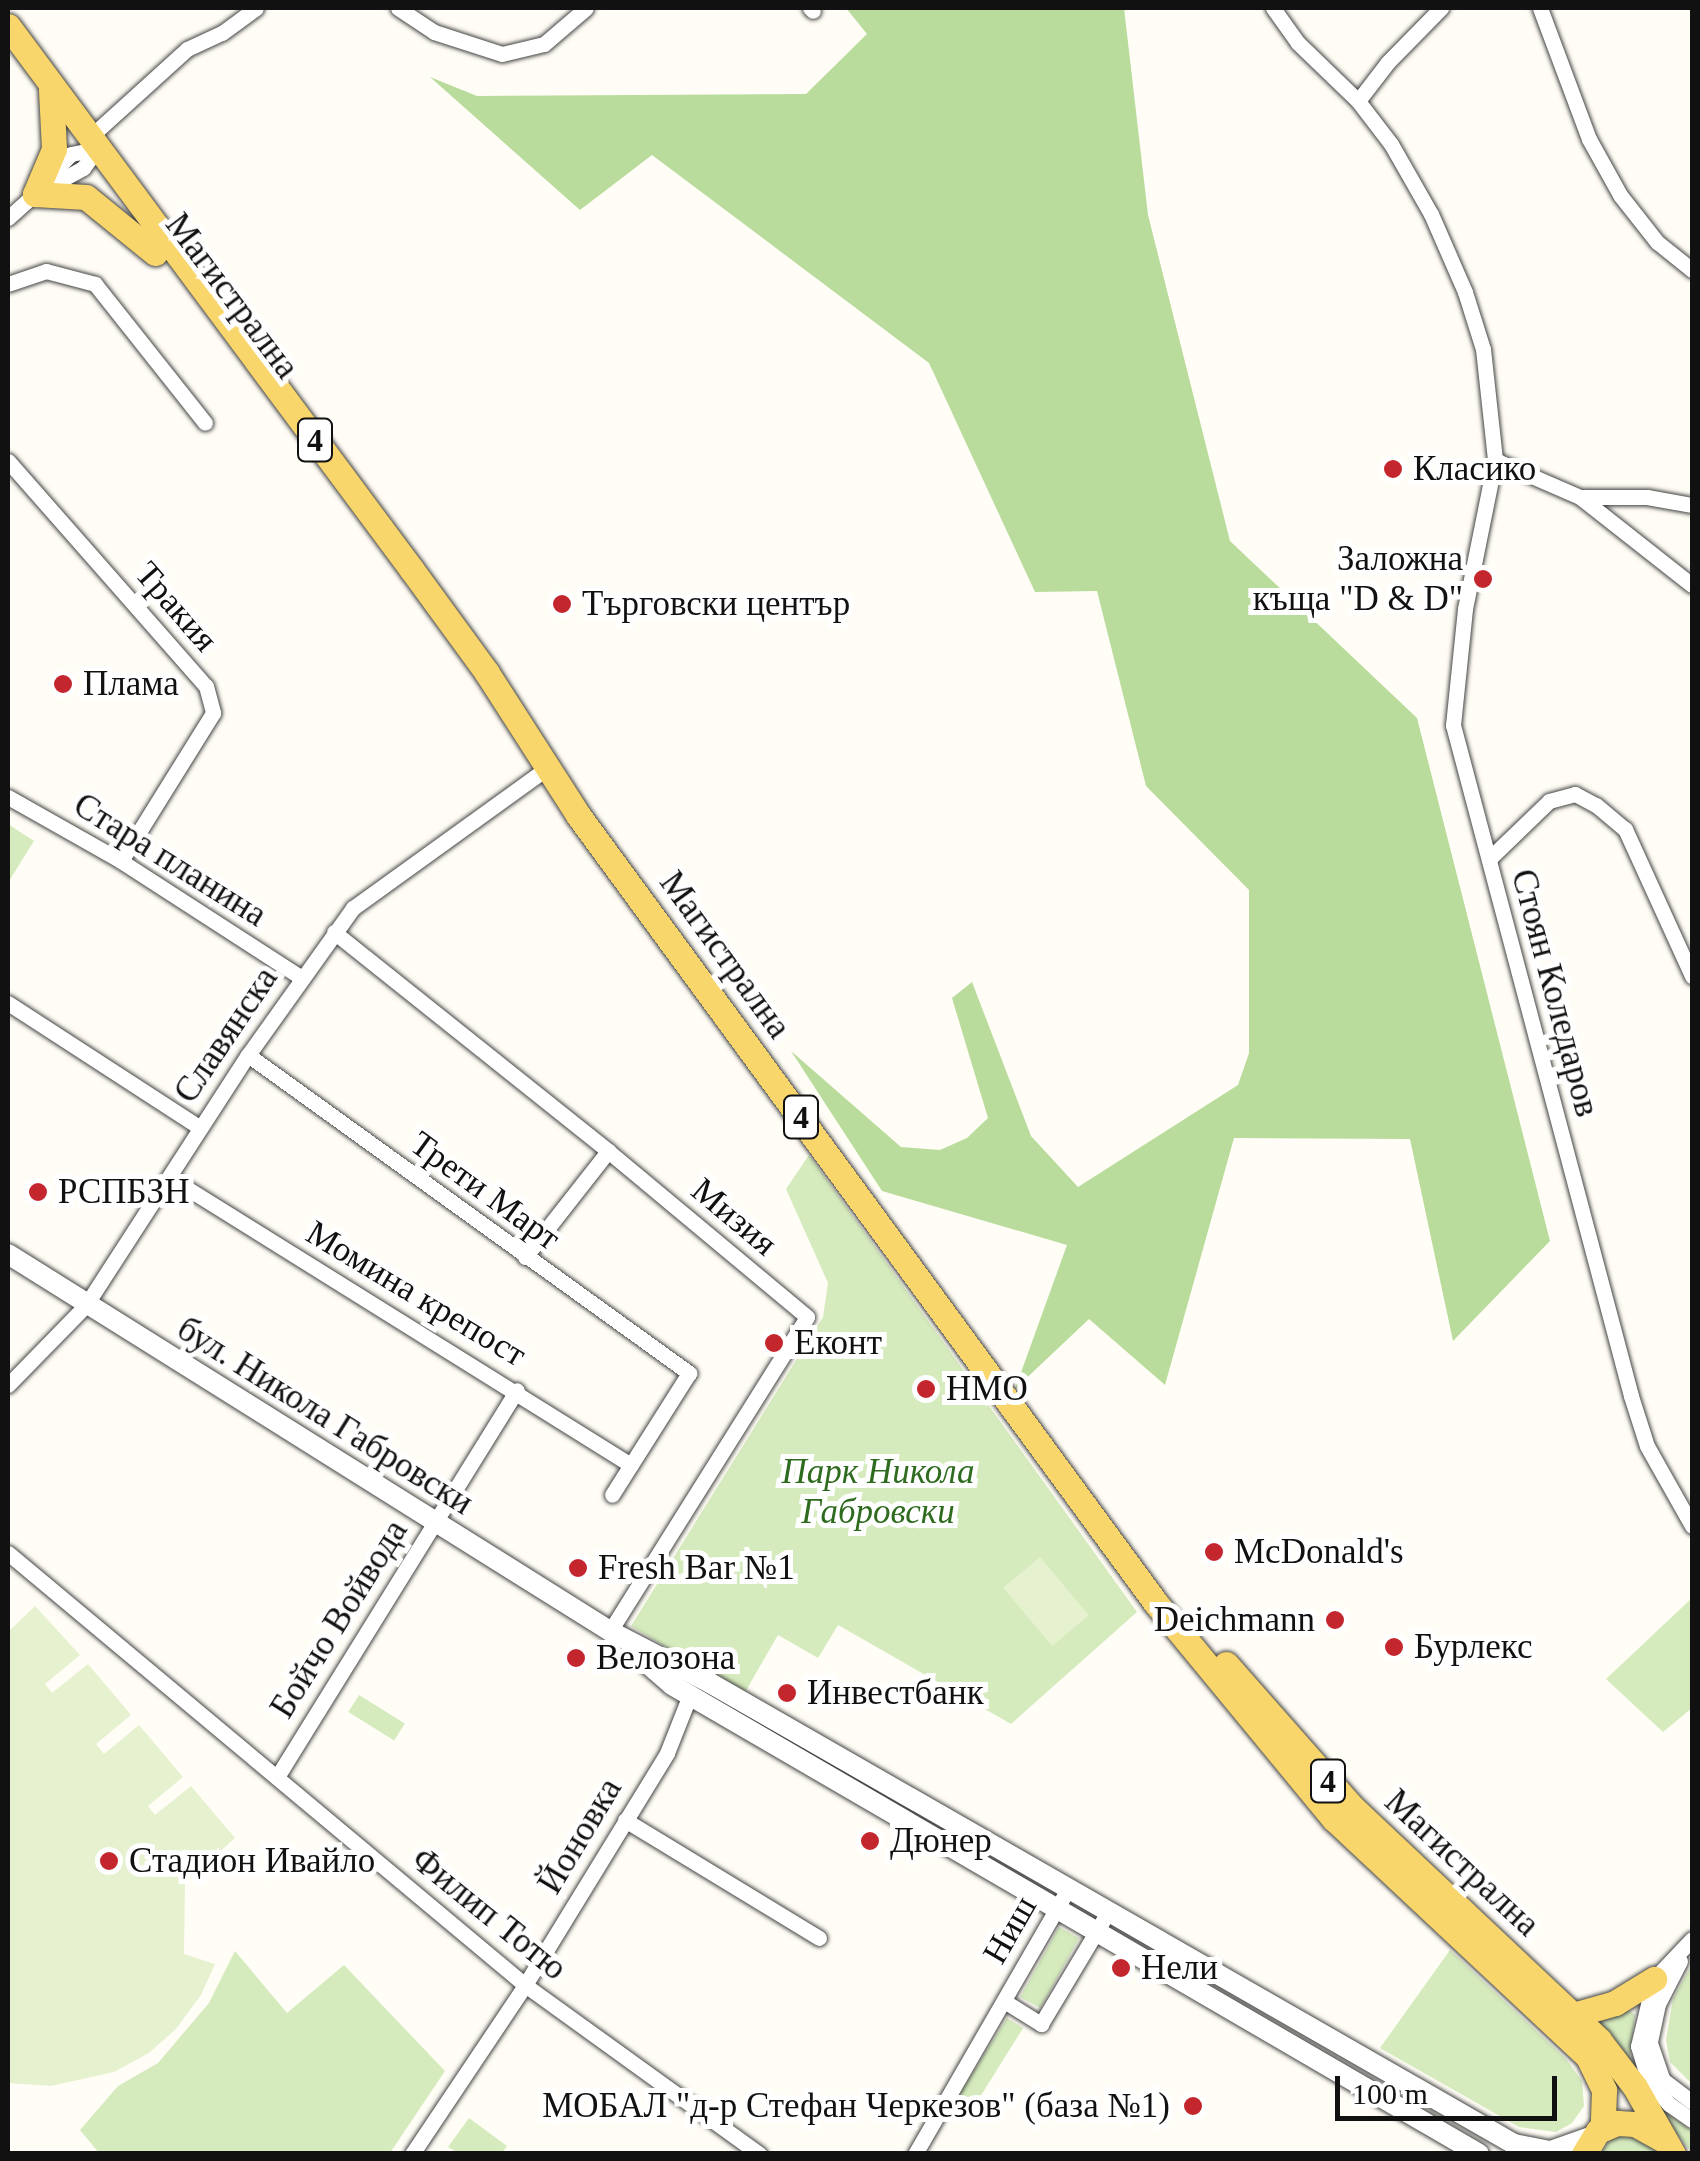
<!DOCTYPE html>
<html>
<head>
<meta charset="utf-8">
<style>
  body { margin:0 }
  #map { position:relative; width:1700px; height:2161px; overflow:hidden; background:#fffdf5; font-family:Georgia,serif }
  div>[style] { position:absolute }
  .green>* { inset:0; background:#d5ebbd; transform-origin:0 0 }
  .forest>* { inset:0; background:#b9dc9c }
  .pitch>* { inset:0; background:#e6f2cf; transform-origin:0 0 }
  .roads { filter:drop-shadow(0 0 2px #444) drop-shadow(0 0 2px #444) }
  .minor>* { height:15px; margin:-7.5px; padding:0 7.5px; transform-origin:7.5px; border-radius:7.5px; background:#fff }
  .tertiary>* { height:20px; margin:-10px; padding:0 10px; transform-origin:10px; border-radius:10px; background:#fff }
  .primary>* { height:25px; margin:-12.5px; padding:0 12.5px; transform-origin:12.5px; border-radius:12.5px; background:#f9d66b }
  .dots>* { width:28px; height:28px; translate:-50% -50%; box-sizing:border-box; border:5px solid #fff; border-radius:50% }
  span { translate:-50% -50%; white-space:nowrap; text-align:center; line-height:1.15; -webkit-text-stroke:10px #fff; paint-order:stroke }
  .shield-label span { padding:2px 8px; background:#fff; border:2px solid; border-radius:8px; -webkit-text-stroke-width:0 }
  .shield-label { font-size:32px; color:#111; font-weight:700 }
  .street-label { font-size:35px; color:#111 }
  .poi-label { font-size:35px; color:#111 }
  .left { translate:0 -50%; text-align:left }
  .right { translate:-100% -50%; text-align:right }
  .park-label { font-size:35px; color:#2f6b1f; font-style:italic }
  .frame { position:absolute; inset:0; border:10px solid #111; pointer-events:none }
  .scale { position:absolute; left:1335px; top:2076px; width:222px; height:45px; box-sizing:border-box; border:5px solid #111; border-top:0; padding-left:12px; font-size:30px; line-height:35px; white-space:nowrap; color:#111; -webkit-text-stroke:8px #fff; paint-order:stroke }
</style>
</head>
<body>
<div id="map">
  <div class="green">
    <i style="clip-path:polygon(8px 824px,34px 841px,9px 881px,8px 880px)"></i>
    <i style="clip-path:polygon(809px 1155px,1137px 1612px,1011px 1724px,838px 1625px,818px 1658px,778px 1635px,744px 1694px,631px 1626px,823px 1317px,828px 1283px,786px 1189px)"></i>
    <i style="clip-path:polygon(1692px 1598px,1692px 1708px,1663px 1732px,1606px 1679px)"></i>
    <i style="left:359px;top:1695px;width:54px;height:20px;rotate:32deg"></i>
    <i style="left:1059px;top:1927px;width:23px;height:80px;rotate:29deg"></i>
    <i style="clip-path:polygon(1450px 1950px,1566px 2059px,1582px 2081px,1584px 2106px,1572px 2123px,1556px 2132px,1519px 2127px,1380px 2048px)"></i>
    <i style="clip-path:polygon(235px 1951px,287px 2013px,344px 1965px,445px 2071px,390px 2153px,99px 2153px,80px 2130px,118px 2086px,158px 2063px,209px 2003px)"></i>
    <i style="clip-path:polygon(1692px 1964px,1692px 2084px,1670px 2062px,1666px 2040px,1673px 1999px)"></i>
    <i style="clip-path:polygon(1625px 2007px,1635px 2015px,1630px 2057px,1639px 2084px,1659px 2108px,1692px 2131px,1692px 2153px,1591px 2024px,1593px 2018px)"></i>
    <i style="left:1007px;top:2018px;width:19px;height:97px;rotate:32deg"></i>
    <i style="clip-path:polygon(469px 2118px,507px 2146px,502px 2153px,458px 2153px,448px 2147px)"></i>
    <i style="clip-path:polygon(1624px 2134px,1637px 2135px,1658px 2153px,1601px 2154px,1611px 2139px)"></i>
  </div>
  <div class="forest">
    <i style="clip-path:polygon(846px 8px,1124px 8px,1148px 215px,1230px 541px,1417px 718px,1550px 1241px,1453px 1341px,1410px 1139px,1234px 1138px,1165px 1385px,1089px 1319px,1015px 1389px,1067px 1245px,882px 1191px,791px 1051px,901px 1147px,940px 1150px,967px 1138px,988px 1118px,952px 998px,972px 982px,1031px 1136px,1078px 1187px,1238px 1085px,1249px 1053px,1249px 890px,1146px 786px,1097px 591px,1035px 592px,929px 363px,652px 155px,580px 210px,430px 77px,477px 96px,806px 94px,867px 34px)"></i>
  </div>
  <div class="pitch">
    <i style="left:1040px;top:1557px;width:76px;height:48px;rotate:50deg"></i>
    <i style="clip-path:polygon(35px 1606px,80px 1655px,45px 1684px,52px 1693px,88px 1664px,131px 1715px,96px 1744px,104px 1754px,139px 1725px,183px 1777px,148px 1806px,155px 1815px,191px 1786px,235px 1838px,185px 1883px,184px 1954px,215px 1964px,201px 1995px,176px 2029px,149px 2053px,114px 2072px,51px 2086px,8px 2083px,8px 1632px)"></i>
  </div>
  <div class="roads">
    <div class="minor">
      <i style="left:398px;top:8px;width:43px;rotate:33.7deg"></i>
      <i style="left:434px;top:32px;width:71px;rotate:17.9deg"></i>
      <i style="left:502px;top:54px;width:43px;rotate:-13.4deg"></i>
      <i style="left:544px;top:44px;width:55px;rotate:-40.6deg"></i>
      <i style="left:810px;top:8px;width:4px;rotate:45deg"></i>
      <i style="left:1273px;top:8px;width:43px;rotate:54.5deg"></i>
      <i style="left:1298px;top:43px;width:83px;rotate:44deg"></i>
      <i style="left:1358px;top:101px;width:54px;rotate:52.5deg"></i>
      <i style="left:1391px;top:144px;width:81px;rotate:60.3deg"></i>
      <i style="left:1431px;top:214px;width:85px;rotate:66.4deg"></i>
      <i style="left:1465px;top:292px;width:60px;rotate:72.5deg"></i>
      <i style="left:1483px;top:349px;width:112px;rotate:83.8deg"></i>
      <i style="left:1495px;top:460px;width:152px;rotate:101.4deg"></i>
      <i style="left:1465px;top:609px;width:117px;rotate:95.9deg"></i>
      <i style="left:1453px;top:725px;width:694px;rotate:75.14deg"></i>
      <i style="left:1631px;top:1396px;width:52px;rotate:72.3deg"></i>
      <i style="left:1647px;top:1446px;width:92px;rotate:60.6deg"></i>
      <i style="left:1540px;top:8px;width:140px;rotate:69.5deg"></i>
      <i style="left:1589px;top:139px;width:64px;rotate:61deg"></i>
      <i style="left:1620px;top:195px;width:60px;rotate:51.8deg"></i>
      <i style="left:1657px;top:242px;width:45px;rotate:38.7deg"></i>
      <i style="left:1358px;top:101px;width:49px;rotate:-52.4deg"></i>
      <i style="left:1388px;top:62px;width:76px;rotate:-45.5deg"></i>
      <i style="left:90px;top:137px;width:131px;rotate:-42.2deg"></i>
      <i style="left:187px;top:49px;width:38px;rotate:-25deg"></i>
      <i style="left:222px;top:33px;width:42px;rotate:-36.3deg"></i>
      <i style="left:52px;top:173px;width:27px;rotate:-45deg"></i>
      <i style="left:71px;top:154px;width:16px;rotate:-11deg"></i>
      <i style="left:87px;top:151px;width:18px;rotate:22deg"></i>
      <i style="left:43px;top:190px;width:46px;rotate:-28.8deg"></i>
      <i style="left:83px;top:168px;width:20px;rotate:-53deg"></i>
      <i style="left:95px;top:152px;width:6px;rotate:-99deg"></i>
      <i style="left:8px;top:218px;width:40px;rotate:-42deg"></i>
      <i style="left:8px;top:284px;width:40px;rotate:-18.9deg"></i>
      <i style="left:46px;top:271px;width:51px;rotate:14.9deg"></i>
      <i style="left:95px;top:284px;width:177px;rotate:51.6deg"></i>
      <i style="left:1495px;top:460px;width:93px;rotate:23.5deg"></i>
      <i style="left:1580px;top:497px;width:142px;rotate:38.2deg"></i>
      <i style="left:8px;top:461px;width:300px;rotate:48.7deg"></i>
      <i style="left:206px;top:686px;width:28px;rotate:75deg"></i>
      <i style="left:213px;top:713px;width:174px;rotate:121.9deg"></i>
      <i style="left:1580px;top:497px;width:67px"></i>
      <i style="left:1647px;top:497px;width:46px;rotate:10.1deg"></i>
      <i style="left:8px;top:797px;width:130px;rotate:29.5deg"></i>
      <i style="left:121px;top:861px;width:213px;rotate:32.9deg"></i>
      <i style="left:1489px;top:859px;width:83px;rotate:-44deg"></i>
      <i style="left:1549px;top:801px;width:27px;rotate:-15deg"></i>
      <i style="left:1575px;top:794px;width:24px;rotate:28deg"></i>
      <i style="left:1596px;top:805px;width:38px;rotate:40deg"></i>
      <i style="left:1625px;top:829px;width:162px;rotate:65.5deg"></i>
      <i style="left:334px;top:932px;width:351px;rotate:38.6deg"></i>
      <i style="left:608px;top:1151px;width:259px;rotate:39.8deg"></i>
      <i style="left:807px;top:1317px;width:371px;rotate:122.1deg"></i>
      <i style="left:8px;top:1003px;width:228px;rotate:33deg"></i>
      <i style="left:248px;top:1055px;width:544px;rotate:35.79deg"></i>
      <i style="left:689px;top:1373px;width:144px;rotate:122.3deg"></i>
      <i style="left:169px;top:1177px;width:544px;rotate:31.94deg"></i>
      <i style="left:525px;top:1257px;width:135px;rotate:-51.9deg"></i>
      <i style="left:8px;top:1385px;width:112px;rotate:-45.7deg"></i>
      <i style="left:86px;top:1305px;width:298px;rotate:-57.1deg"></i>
      <i style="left:248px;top:1055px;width:181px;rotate:-54.5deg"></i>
      <i style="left:353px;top:908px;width:238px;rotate:-35.8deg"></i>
      <i style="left:8px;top:1553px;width:674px;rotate:39.88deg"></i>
      <i style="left:525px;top:1985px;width:289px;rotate:35.8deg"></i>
      <i style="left:277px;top:1777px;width:455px;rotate:-58.2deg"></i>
      <i style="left:625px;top:1820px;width:227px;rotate:31.3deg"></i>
      <i style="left:1692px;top:1939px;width:55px;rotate:133.5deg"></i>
      <i style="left:1654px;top:1979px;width:69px;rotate:103.4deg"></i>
      <i style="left:1638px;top:2046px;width:38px;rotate:73deg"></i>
      <i style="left:1649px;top:2082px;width:30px;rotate:48deg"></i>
      <i style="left:1669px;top:2104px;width:28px;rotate:35deg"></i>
      <i style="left:1680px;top:1961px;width:48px;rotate:117.1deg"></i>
      <i style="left:1658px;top:2004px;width:40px;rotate:102deg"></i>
      <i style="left:1650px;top:2043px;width:39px;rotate:71deg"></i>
      <i style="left:1663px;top:2080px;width:36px;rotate:37deg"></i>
      <i style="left:1004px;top:2001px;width:44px;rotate:31.9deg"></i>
      <i style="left:1041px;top:2024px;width:131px;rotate:-59.1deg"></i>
      <i style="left:412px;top:2154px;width:203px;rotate:-56.2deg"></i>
      <i style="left:525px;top:1985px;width:272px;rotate:-58.5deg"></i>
      <i style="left:667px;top:1753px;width:62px;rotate:-68.4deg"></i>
      <i style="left:915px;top:2154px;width:306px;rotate:-60deg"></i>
    </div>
    <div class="tertiary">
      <i style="left:8px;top:1254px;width:710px;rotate:32.06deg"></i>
      <i style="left:610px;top:1631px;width:113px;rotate:27.5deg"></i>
      <i style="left:710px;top:1683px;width:927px;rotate:29.83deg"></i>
      <i style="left:1514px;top:2144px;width:38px;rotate:11deg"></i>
      <i style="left:1551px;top:2151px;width:45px;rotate:-19.7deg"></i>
      <i style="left:634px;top:1652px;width:50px;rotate:41deg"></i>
      <i style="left:672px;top:1685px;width:933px;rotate:30.16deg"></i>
    </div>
    <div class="primary">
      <i style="left:8px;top:26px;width:678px;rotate:53.4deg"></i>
      <i style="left:412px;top:570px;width:127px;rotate:53.9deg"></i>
      <i style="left:487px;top:673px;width:169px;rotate:57.3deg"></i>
      <i style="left:578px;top:815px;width:976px;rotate:53.75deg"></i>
      <i style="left:1155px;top:1602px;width:281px;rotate:50.5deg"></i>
      <i style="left:1334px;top:1819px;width:348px;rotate:43.1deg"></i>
      <i style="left:1588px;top:2057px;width:37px;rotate:64deg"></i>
      <i style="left:1604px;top:2090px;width:37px;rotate:92deg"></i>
      <i style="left:51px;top:90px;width:59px;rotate:87.1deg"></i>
      <i style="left:54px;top:149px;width:49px;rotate:112.9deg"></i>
      <i style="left:35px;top:194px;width:51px;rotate:3.4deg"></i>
      <i style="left:86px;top:197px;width:89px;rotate:39.1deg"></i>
      <i style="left:1226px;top:1664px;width:193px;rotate:48.6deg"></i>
      <i style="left:1354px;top:1809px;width:337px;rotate:43.3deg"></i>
      <i style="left:1599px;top:2040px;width:59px;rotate:52.5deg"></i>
      <i style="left:1635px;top:2087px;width:77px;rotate:60.4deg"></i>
      <i style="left:1573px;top:2015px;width:44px;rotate:-15.9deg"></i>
      <i style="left:1615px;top:2003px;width:46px;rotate:-31.6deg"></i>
      <i style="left:1584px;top:2154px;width:27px;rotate:-59deg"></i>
      <i style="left:1598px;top:2131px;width:21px;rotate:-23deg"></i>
      <i style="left:1617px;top:2123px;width:18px;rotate:3deg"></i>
      <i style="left:1635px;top:2124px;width:31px;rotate:29deg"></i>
    </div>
  </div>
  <div class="dots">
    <i style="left:1393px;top:469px;background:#c4262e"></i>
    <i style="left:1483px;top:579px;background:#c4262e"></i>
    <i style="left:562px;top:604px;background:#c4262e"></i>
    <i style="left:63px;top:684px;background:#c4262e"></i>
    <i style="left:38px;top:1192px;background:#c4262e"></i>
    <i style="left:774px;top:1343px;background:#c4262e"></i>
    <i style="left:926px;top:1389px;background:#c4262e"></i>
    <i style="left:1214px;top:1552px;background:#c4262e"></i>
    <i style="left:578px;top:1568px;background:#c4262e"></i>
    <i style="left:1335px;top:1620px;background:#c4262e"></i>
    <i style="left:1394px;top:1647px;background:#c4262e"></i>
    <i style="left:576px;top:1658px;background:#c4262e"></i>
    <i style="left:787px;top:1693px;background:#c4262e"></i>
    <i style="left:870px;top:1841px;background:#c4262e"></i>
    <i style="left:109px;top:1861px;background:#c4262e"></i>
    <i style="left:1121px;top:1968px;background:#c4262e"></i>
    <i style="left:1193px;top:2106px;background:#c4262e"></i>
  </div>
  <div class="shield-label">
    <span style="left:315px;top:440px">4</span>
    <span style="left:801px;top:1117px">4</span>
    <span style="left:1328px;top:1781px">4</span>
  </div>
  <div class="street-label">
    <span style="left:232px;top:296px;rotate:53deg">Магистрална</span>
    <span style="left:176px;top:607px;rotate:49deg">Тракия</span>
    <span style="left:170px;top:860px;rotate:32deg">Стара планина</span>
    <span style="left:725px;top:955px;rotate:54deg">Магистрална</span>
    <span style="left:1555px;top:993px;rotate:75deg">Стоян Коледаров</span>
    <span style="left:226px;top:1035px;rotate:-56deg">Славянска</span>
    <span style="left:485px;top:1191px;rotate:36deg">Трети Март</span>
    <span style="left:734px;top:1217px;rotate:40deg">Мизия</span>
    <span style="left:416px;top:1294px;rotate:31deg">Момина крепост</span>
    <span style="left:325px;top:1416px;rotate:32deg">бул. Никола Габровски</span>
    <span style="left:339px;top:1619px;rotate:-58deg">Бойчо Войвода</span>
    <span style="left:580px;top:1836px;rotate:-59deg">Йоновка</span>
    <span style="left:1462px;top:1863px;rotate:43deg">Магистрална</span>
    <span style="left:489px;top:1914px;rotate:39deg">Филип Тотю</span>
    <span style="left:1010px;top:1930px;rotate:-60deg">Ниш</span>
  </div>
  <div class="poi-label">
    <span class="left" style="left:1413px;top:469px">Класико</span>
    <span class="right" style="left:1463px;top:579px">Заложна<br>къща "D &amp; D"</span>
    <span class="left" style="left:582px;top:604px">Търговски център</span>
    <span class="left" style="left:83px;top:684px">Плама</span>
    <span class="left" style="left:58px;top:1192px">РСПБЗН</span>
    <span class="left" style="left:794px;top:1343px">Еконт</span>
    <span class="left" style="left:946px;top:1389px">HMO</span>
    <span class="left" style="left:1234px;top:1552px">McDonald's</span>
    <span class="left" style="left:598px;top:1568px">Fresh Bar №1</span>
    <span class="right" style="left:1315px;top:1620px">Deichmann</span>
    <span class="left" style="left:1414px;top:1647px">Бурлекс</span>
    <span class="left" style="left:596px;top:1658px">Велозона</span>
    <span class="left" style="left:807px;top:1693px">Инвестбанк</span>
    <span class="left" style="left:890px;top:1841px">Дюнер</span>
    <span class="left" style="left:129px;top:1861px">Стадион Ивайло</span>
    <span class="left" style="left:1141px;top:1968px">Нели</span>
    <span class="right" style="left:1170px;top:2106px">МОБАЛ "д-р Стефан Черкезов" (база №1)</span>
  </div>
  <div class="park-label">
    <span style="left:878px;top:1492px">Парк Никола<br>Габровски</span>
  </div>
  <div class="frame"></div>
  <div class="scale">100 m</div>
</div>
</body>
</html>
